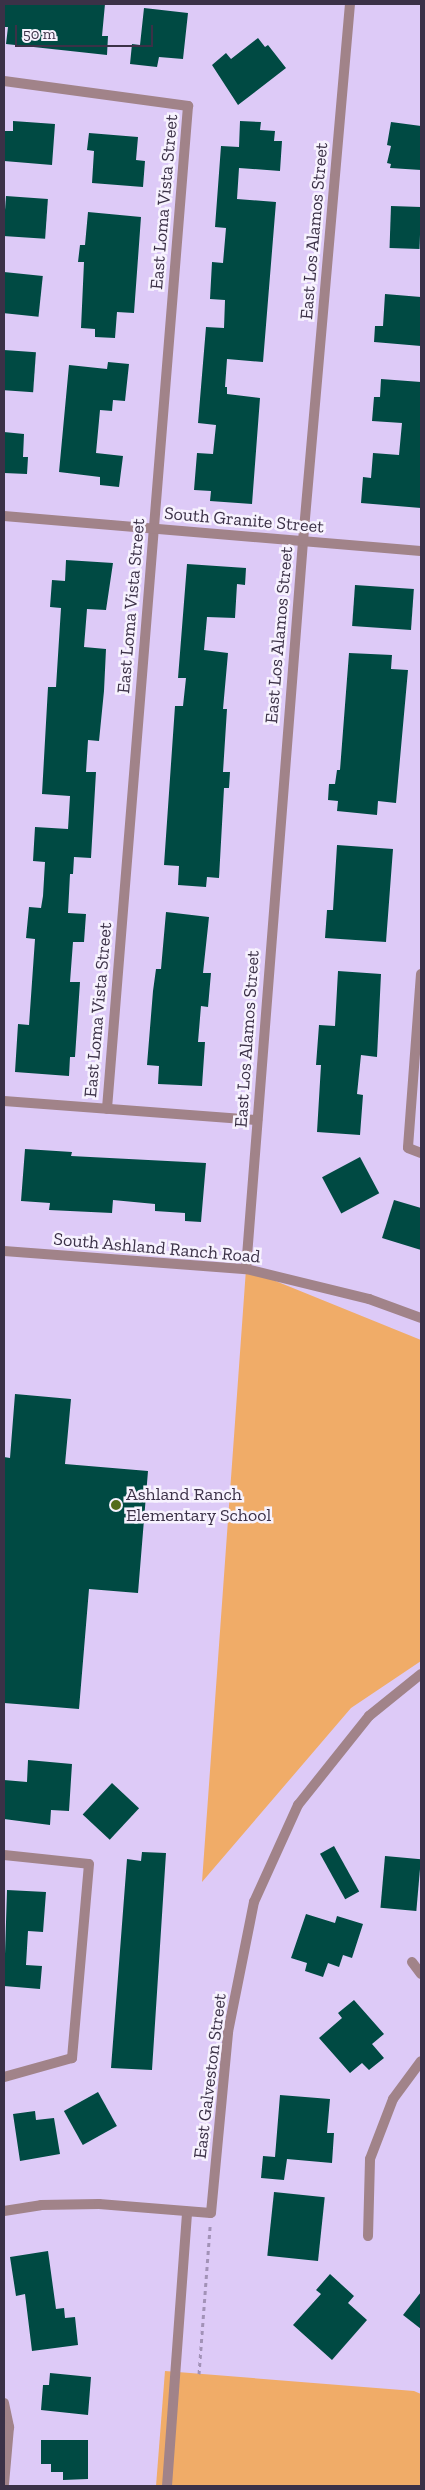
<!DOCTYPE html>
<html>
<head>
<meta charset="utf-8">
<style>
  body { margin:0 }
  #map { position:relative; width:425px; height:2490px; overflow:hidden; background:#ddcaf7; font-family:"Zilla Slab",serif }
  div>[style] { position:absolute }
  .green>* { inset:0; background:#f0ac68 }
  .building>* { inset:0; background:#004a43; transform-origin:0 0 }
  .path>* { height:3px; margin-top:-1.5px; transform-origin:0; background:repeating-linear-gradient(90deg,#a292b7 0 4px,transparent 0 8px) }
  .service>* { height:10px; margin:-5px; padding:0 5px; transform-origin:5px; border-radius:5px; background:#a18389 }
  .minor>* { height:10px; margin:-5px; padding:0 5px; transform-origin:5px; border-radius:5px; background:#a18389 }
  .dots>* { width:14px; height:14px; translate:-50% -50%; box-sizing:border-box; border:2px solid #f7f2fe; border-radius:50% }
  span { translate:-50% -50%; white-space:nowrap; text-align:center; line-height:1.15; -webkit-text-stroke:5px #f7f2fe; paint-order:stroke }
  .street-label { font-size:18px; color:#3b3147 }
  .poi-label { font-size:18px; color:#3b3147 }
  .left { translate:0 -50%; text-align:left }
  .frame { position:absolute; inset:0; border:5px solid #3b3147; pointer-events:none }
  .scale { position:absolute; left:15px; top:25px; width:138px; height:22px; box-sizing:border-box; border:2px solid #3b3147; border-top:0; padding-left:6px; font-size:15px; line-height:18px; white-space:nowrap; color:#3b3147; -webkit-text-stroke:4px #f7f2fe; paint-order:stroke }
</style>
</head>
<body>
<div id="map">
  <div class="green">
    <i style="clip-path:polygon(246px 1269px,421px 1340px,421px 1661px,351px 1708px,202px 1882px)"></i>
    <i style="clip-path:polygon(165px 2371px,414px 2391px,421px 2394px,421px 2486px,156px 2486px)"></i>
  </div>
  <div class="building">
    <i style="clip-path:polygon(4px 4px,105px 4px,102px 36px,108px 36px,107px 55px,6px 44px,8px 27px,4px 27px)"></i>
    <i style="clip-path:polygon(144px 8px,188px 13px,183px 59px,159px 57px,157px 67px,130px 64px,132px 44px,140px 45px)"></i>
    <i style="clip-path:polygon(258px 38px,265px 47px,268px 45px,286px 68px,238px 105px,212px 65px,226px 53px,231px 59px)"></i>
    <i style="clip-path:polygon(13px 121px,55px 124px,52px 165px,4px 161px,4px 131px,13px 131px)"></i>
    <i style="clip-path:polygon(240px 121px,261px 122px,260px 130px,275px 131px,274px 141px,282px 141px,280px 171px,239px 168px,237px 199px,276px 202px,263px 362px,227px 359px,225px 387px,227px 387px,227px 394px,260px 398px,252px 504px,210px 501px,211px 491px,194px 490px,197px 453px,213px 454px,216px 425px,198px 423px,206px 327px,224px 328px,225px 300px,210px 299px,212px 262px,223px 263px,226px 228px,215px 227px,221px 146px,239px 147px)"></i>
    <i style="clip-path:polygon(391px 122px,421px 126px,421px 170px,390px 168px,391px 164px,387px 163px,391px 146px,387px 145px)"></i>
    <i style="clip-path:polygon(89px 133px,138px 137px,136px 160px,145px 161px,143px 187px,92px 183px,94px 151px,87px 150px)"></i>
    <i style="left:6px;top:196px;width:42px;height:40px;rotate:4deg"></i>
    <i style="left:391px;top:206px;width:30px;height:42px;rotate:2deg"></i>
    <i style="clip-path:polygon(88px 212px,141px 217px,134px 313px,117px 312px,115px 338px,95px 337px,95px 329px,81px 328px,84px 262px,78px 262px,80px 245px,85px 245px)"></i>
    <i style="left:4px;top:272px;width:39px;height:41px;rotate:6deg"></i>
    <i style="clip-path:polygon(385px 294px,421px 297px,421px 346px,374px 342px,375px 326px,383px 326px)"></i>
    <i style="left:4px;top:350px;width:32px;height:40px;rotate:4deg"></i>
    <i style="clip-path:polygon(108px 362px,129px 364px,125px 401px,113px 400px,112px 411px,100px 410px,96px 453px,123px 456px,119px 487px,100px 485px,100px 477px,59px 472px,69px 365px,107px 369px)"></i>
    <i style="clip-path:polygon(381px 379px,421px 382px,421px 508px,361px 503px,363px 477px,371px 478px,373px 453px,399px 455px,402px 423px,372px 421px,374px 397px,380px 397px)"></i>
    <i style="clip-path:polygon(4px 432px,24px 434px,23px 457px,28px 457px,27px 474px,4px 473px)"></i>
    <i style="clip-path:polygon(66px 560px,113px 563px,106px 610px,87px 609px,84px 647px,106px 649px,104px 691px,99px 741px,88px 740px,86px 772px,96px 772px,91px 858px,74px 857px,73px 874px,70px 874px,68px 913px,86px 914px,84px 942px,73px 942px,70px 982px,80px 982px,75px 1057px,70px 1057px,69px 1076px,15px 1072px,18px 1024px,29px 1025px,35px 939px,26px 938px,29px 907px,41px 908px,43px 896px,45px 862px,33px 861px,35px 827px,68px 829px,70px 796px,42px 794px,48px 687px,56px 687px,61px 608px,50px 607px,52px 580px,65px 581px)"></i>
    <i style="clip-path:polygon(187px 564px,246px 568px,245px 585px,237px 584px,235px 618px,207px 617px,204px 650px,228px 653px,223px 709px,227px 709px,223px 772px,230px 772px,229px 788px,224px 788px,219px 878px,207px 877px,206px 887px,178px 885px,179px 866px,164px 865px,175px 706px,183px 706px,186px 678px,178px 678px)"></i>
    <i style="left:355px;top:585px;width:59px;height:41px;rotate:4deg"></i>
    <i style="clip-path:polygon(349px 653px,392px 655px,391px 669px,408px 670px,396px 803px,378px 801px,377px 815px,337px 811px,338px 801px,328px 800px,329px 784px,335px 784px,337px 770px,340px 770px)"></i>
    <i style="clip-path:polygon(337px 845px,393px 849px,386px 942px,325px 938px,327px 910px,333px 910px)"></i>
    <i style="clip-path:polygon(166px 912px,209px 917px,203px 973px,211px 973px,208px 1007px,201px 1006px,198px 1042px,205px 1042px,202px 1086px,158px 1084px,159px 1066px,147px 1065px,153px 991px,156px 969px,161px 969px)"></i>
    <i style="clip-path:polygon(338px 971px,381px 974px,377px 1057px,361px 1055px,357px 1094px,363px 1095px,360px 1135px,317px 1132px,321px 1065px,316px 1065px,319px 1025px,335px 1026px)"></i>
    <i style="clip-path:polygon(25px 1149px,72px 1152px,71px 1156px,206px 1163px,201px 1222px,185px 1221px,185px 1213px,155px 1211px,155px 1204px,113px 1200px,112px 1213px,49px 1210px,50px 1203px,21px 1201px)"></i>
    <i style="left:360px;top:1157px;width:41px;height:43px;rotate:62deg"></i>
    <i style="clip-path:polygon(394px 1200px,421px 1208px,421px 1250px,382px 1238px)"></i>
    <i style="clip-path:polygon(15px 1394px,71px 1399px,65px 1464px,148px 1471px,138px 1593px,89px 1589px,79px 1709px,4px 1703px,4px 1457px,10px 1458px)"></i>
    <i style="clip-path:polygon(28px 1760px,72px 1764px,69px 1811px,51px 1810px,50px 1825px,4px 1819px,4px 1780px,27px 1782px)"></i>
    <i style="left:112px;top:1783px;width:37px;height:43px;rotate:43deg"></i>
    <i style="left:334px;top:1846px;width:52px;height:16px;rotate:61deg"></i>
    <i style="clip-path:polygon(142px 1852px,166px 1853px,152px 2070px,111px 2068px,127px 1859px,141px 1861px)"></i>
    <i style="left:385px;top:1856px;width:36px;height:52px;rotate:5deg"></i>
    <i style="clip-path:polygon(7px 1890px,46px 1892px,43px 1932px,28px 1931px,26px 1965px,42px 1966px,40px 1989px,4px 1986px)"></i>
    <i style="clip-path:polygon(306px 1914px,335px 1923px,337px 1916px,363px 1924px,352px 1958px,343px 1955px,339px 1967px,328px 1963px,323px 1977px,305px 1971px,307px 1963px,291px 1958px)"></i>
    <i style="clip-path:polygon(354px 2000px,384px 2034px,372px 2044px,384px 2058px,369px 2070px,362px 2063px,350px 2073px,319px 2038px,342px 2018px,338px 2013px)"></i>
    <i style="left:98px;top:2092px;width:39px;height:39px;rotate:61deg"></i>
    <i style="clip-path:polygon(280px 2095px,330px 2099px,327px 2133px,334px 2133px,332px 2163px,287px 2159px,284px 2180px,261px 2178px,263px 2156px,275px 2157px)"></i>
    <i style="clip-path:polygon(35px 2111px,36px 2120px,54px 2118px,60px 2154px,20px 2161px,13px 2114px)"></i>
    <i style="left:274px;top:2192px;width:51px;height:64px;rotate:6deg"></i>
    <i style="clip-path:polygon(48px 2251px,56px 2309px,64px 2308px,65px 2318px,75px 2317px,78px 2345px,32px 2351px,25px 2294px,16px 2296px,10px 2257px)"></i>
    <i style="clip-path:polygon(330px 2274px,354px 2296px,348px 2303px,367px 2320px,332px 2360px,293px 2325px,321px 2294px,316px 2290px)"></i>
    <i style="clip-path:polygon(421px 2292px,421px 2329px,403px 2315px)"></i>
    <i style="clip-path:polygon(50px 2373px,91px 2377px,88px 2415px,41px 2410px,43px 2385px,49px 2385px)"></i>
    <i style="clip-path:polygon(41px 2440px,88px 2440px,88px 2479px,63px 2480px,63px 2472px,51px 2472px,51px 2464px,41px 2464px)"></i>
  </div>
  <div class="path">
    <i style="left:199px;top:2374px;width:148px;rotate:-85.7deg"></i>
  </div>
  <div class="service">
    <i style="left:167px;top:2486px;width:275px;rotate:-85.8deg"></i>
  </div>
  <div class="minor">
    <i style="left:4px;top:81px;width:186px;rotate:7.7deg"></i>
    <i style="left:188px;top:106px;width:1006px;rotate:94.62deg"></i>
    <i style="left:4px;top:516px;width:418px;rotate:4.8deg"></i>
    <i style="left:421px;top:974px;width:174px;rotate:94.3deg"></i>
    <i style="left:408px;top:1148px;width:14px;rotate:21deg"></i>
    <i style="left:4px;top:1101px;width:254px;rotate:4.3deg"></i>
    <i style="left:4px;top:1251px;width:243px;rotate:4.3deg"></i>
    <i style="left:246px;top:1269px;width:127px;rotate:13.7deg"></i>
    <i style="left:369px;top:1299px;width:55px;rotate:20.1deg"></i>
    <i style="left:246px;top:1269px;width:730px;rotate:-85.52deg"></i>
    <i style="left:303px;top:541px;width:539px;rotate:-85deg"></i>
    <i style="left:4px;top:1855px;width:85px;rotate:6deg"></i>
    <i style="left:89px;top:1864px;width:195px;rotate:95deg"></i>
    <i style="left:72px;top:2058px;width:71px;rotate:164.4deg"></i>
    <i style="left:412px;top:1962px;width:15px;rotate:53deg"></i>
    <i style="left:4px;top:2211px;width:37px;rotate:-9deg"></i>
    <i style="left:41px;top:2205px;width:58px;rotate:-1deg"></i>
    <i style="left:99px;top:2204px;width:112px;rotate:4.6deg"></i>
    <i style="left:211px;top:2213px;width:182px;rotate:-84.6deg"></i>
    <i style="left:228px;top:2032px;width:133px;rotate:-78.7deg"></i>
    <i style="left:254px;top:1902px;width:107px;rotate:-65.6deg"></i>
    <i style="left:298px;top:1805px;width:114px;rotate:-51.4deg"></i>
    <i style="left:369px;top:1716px;width:67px;rotate:-38.9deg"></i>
    <i style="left:368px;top:2236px;width:77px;rotate:-88.5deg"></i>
    <i style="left:370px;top:2159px;width:64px;rotate:-69deg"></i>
    <i style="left:393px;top:2099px;width:47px;rotate:-53.6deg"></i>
    <i style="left:4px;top:2403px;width:25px;rotate:78deg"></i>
    <i style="left:9px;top:2427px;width:57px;rotate:95deg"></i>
  </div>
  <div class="dots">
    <i style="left:116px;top:1505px;background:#546c1c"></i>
  </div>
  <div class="street-label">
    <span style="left:164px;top:202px;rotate:-85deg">East Loma Vista Street</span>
    <span style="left:314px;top:231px;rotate:-85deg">East Los Alamos Street</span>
    <span style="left:244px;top:520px;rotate:5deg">South Granite Street</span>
    <span style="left:131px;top:606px;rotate:-85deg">East Loma Vista Street</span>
    <span style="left:279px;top:635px;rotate:-85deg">East Los Alamos Street</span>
    <span style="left:98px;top:1010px;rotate:-85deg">East Loma Vista Street</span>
    <span style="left:247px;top:1039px;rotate:-86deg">East Los Alamos Street</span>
    <span style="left:157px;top:1248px;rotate:5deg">South Ashland Ranch Road</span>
    <span style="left:210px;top:2076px;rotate:-83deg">East Galveston Street</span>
  </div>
  <div class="poi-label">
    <span class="left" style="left:126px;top:1505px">Ashland Ranch<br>Elementary School</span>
  </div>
  <div class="frame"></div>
  <div class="scale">50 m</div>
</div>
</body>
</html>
